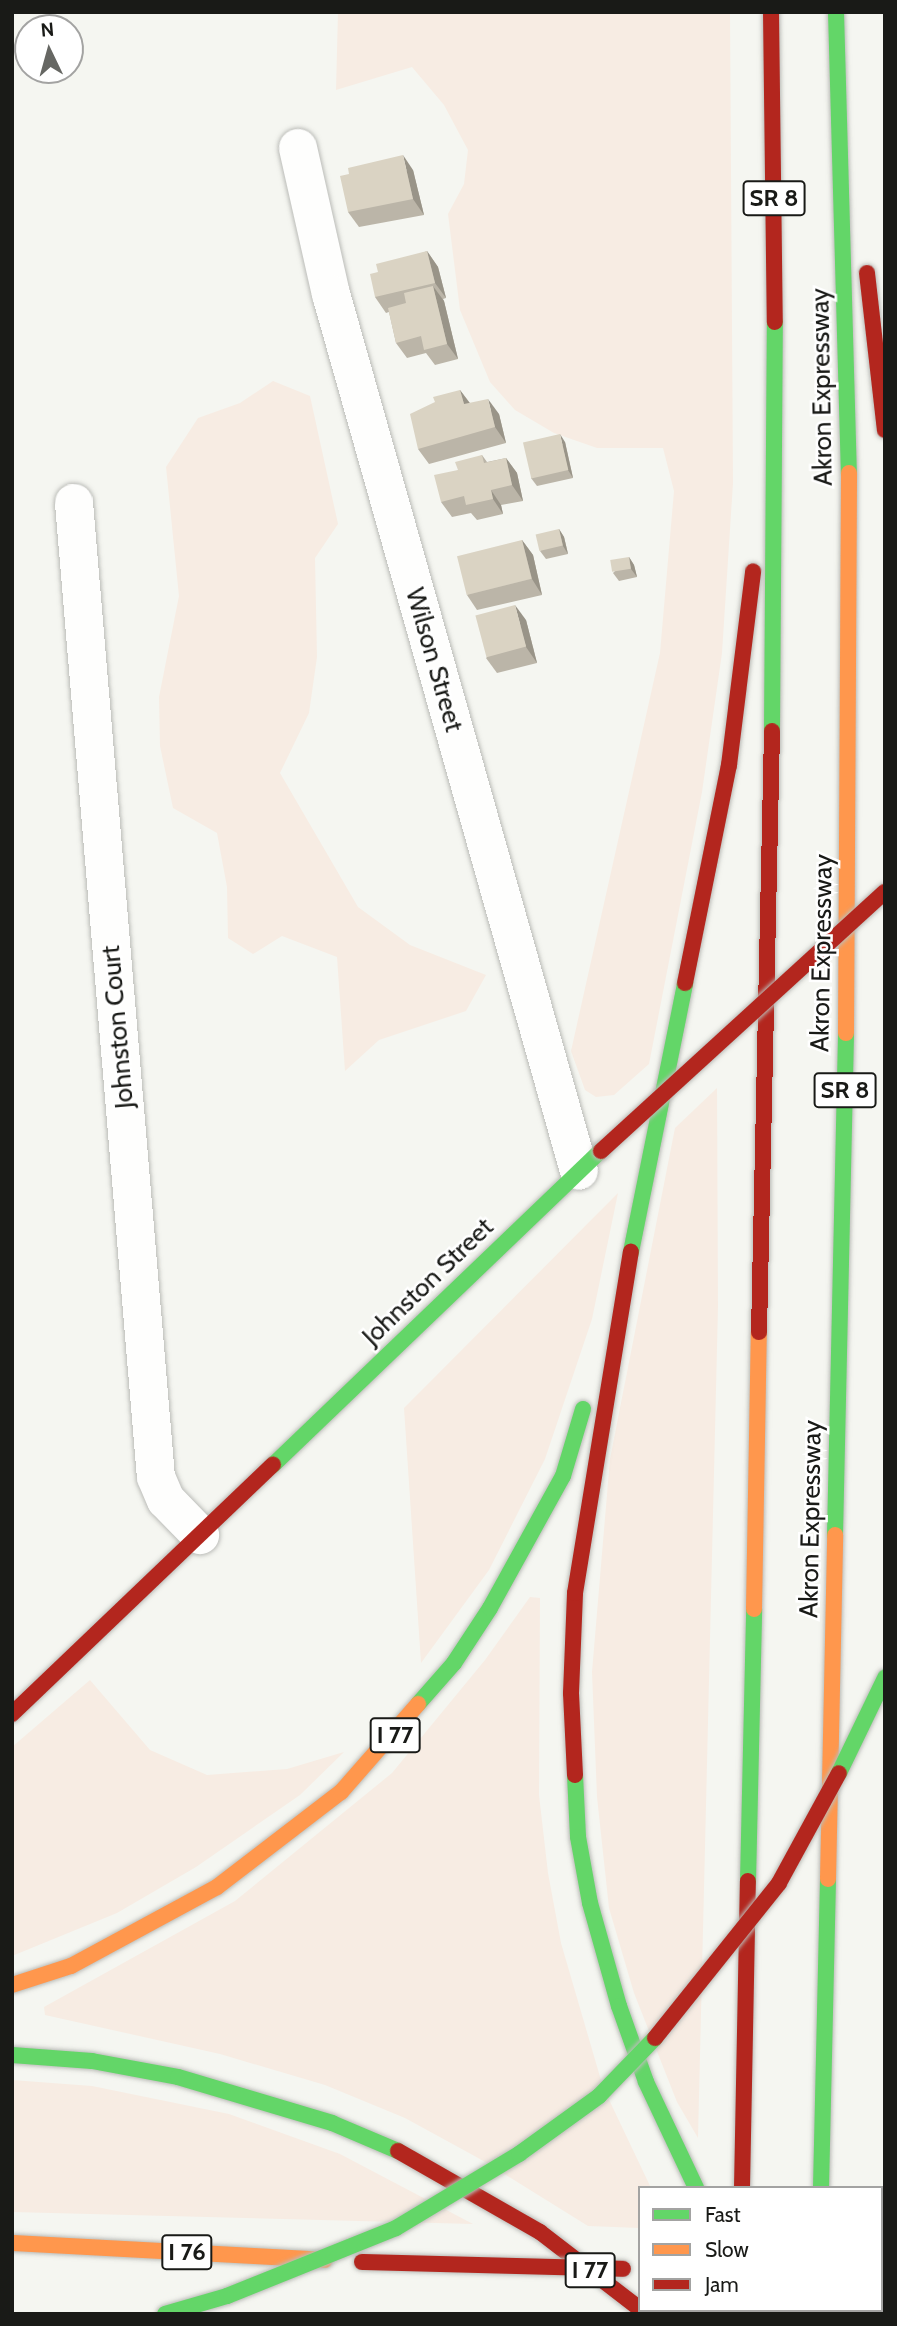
<!DOCTYPE html>
<html>
<head>
<meta charset="utf-8">
<style>
  body { margin:0 }
  #map { position:relative; width:897px; height:2326px; overflow:hidden; background:#f5f6f1; font-family:Cabin,sans-serif }
  div>[style] { position:absolute }
  .green>* { inset:0; background:#f7ece3 }
  .roads { filter:drop-shadow(0 0 2px #bbbcb8) drop-shadow(0 0 2px #bbbcb8) }
  .street>* { height:38px; margin:-19px; padding:0 19px; transform-origin:19px; border-radius:19px; background:#fefefd }
  .fast>* { height:16px; margin:-8px; padding:0 8px; transform-origin:8px; border-radius:8px; background:#63d668 }
  .slow>* { height:16px; margin:-8px; padding:0 8px; transform-origin:8px; border-radius:8px; background:#ff974d }
  .jam>* { height:16px; margin:-8px; padding:0 8px; transform-origin:8px; border-radius:8px; background:#b3261e }
  .bridges { filter:drop-shadow(0 0 2px #bbbcb8) drop-shadow(0 0 2px #bbbcb8) }
  .fast-bridge>* { height:16px; margin:-8px; padding:0 8px; transform-origin:8px; border-radius:8px; background:#63d668 }
  .jam-bridge>* { height:16px; margin:-8px; padding:0 8px; transform-origin:8px; border-radius:8px; background:#b3261e }
  .wall>* { inset:0; background:#bbb5a8 }
  .shaded-wall>* { inset:0; background:#999488 }
  .building>* { inset:0; background:#dad3c3; transform-origin:0 0 }
  span { translate:-50% -50%; white-space:nowrap; text-align:center; line-height:1.15; -webkit-text-stroke:5px #fff; paint-order:stroke }
  .shield-label span { padding:2px 5px; background:#fff; border:2px solid; border-radius:5px; -webkit-text-stroke-width:0 }
  .shield-label { font-size:24px; color:#191a17; font-weight:700 }
  .street-label { font-size:26px; color:#191a17 }
  .frame { position:absolute; inset:0; border:14px solid #191a17; pointer-events:none }
  .legend { position:absolute; left:638px; top:2186px; width:245px; height:126px; box-sizing:border-box; background:#fff; border:2px solid #a3a3a2; margin:0; padding:9px 12px; list-style:none; font-size:21px; color:#191a17 }
  .legend li { display:flex; align-items:center; gap:14px; height:35px }
  .legend b { width:35px; border:2px solid #a3a3a2 }
  .north { position:absolute; left:14px; top:14px; width:70px; height:70px; box-sizing:border-box; background:#fff; border:2px solid #a3a3a2; border-radius:50%; rotate:355deg; font-size:19px; font-weight:700; line-height:28px; text-align:center; color:#191a17 }
  .north::after { content:''; display:block; margin:auto; width:24px; height:32px; background:#666763; clip-path:polygon(50% 0,100% 100%,50% 72%,0 100%) }
</style>
</head>
<body>
<div id="map">
  <div class="green">
    <i style="clip-path:polygon(338px 12px,730px 12px,733px 483px,722px 653px,702px 792px,649px 1064px,614px 1095px,596px 1097px,585px 1090px,571px 1051px,660px 653px,674px 491px,663px 448px,597px 448px,554px 433px,515px 410px,490px 382px,460px 310px,448px 214px,464px 184px,468px 150px,444px 105px,412px 67px,336px 90px)"></i>
    <i style="clip-path:polygon(273px 381px,310px 396px,338px 524px,315px 558px,317px 657px,309px 713px,280px 773px,358px 907px,410px 945px,486px 975px,466px 1011px,379px 1040px,345px 1071px,337px 957px,282px 936px,253px 954px,228px 938px,227px 887px,217px 833px,173px 808px,160px 746px,159px 697px,179px 596px,166px 467px,198px 418px,240px 403px)"></i>
    <i style="clip-path:polygon(717px 1088px,718px 1306px,698px 2138px,677px 2102px,634px 1993px,609px 1908px,597px 1797px,592px 1672px,610px 1459px,675px 1128px)"></i>
    <i style="clip-path:polygon(618px 1193px,592px 1319px,545px 1459px,489px 1570px,421px 1663px,404px 1408px)"></i>
    <i style="clip-path:polygon(530px 1597px,540px 1598px,539px 1795px,548px 1873px,561px 1943px,603px 2087px,651px 2188px,640px 2188px,640px 2228px,588px 2226px,480px 2159px,405px 2118px,325px 2085px,220px 2054px,45px 2015px,44px 2007px,235px 1901px,392px 1773px,485px 1660px)"></i>
    <i style="clip-path:polygon(90px 1680px,150px 1750px,207px 1775px,287px 1769px,344px 1752px,300px 1795px,196px 1867px,117px 1913px,12px 1956px,12px 1747px)"></i>
    <i style="clip-path:polygon(12px 2080px,92px 2086px,229px 2114px,340px 2154px,473px 2224px,12px 2212px)"></i>
  </div>
  <div class="roads">
    <div class="street">
      <i style="left:298px;top:148px;width:150px;rotate:77.3deg"></i>
      <i style="left:331px;top:294px;width:911px;rotate:74.21deg"></i>
      <i style="left:74px;top:503px;width:977px;rotate:85.19deg"></i>
      <i style="left:156px;top:1477px;width:25px;rotate:67deg"></i>
      <i style="left:166px;top:1500px;width:49px;rotate:45.8deg"></i>
    </div>
    <div class="fast">
      <i style="left:836px;top:12px;width:461px;rotate:88.4deg"></i>
      <i style="left:772px;top:731px;width:409px;rotate:-89.6deg"></i>
      <i style="left:631px;top:1252px;width:274px;rotate:-78.6deg"></i>
      <i style="left:273px;top:1465px;width:454px;rotate:-43.8deg"></i>
      <i style="left:835px;top:1535px;width:502px;rotate:-88.74deg"></i>
      <i style="left:418px;top:1704px;width:55px;rotate:-48.7deg"></i>
      <i style="left:454px;top:1663px;width:66px;rotate:-56.8deg"></i>
      <i style="left:490px;top:1608px;width:151px;rotate:-61.1deg"></i>
      <i style="left:563px;top:1476px;width:70px;rotate:-73.4deg"></i>
      <i style="left:575px;top:1775px;width:62px;rotate:87.2deg"></i>
      <i style="left:578px;top:1837px;width:67px;rotate:79.7deg"></i>
      <i style="left:590px;top:1903px;width:107px;rotate:74.3deg"></i>
      <i style="left:619px;top:2006px;width:81px;rotate:70.4deg"></i>
      <i style="left:646px;top:2082px;width:117px;rotate:64.7deg"></i>
      <i style="left:748px;top:1881px;width:272px;rotate:-88.7deg"></i>
      <i style="left:12px;top:2055px;width:80px;rotate:4.3deg"></i>
      <i style="left:92px;top:2061px;width:87px;rotate:10.5deg"></i>
      <i style="left:178px;top:2077px;width:161px;rotate:16.6deg"></i>
      <i style="left:332px;top:2123px;width:72px;rotate:23deg"></i>
      <i style="left:821px;top:2188px;width:309px;rotate:-88.7deg"></i>
      <i style="left:768px;top:2310px;width:5px;rotate:53deg"></i>
    </div>
    <div class="slow">
      <i style="left:846px;top:1033px;width:560px;rotate:-89.69deg"></i>
      <i style="left:754px;top:1609px;width:277px;rotate:-89deg"></i>
      <i style="left:828px;top:1879px;width:344px;rotate:-88.8deg"></i>
      <i style="left:12px;top:1985px;width:62px;rotate:-17.9deg"></i>
      <i style="left:71px;top:1966px;width:166px;rotate:-28.4deg"></i>
      <i style="left:217px;top:1887px;width:156px;rotate:-37.5deg"></i>
      <i style="left:341px;top:1792px;width:117px;rotate:-48.8deg"></i>
      <i style="left:12px;top:2243px;width:313px;rotate:3.1deg"></i>
    </div>
    <div class="jam">
      <i style="left:771px;top:12px;width:310px;rotate:89.3deg"></i>
      <i style="left:867px;top:273px;width:158px;rotate:83.5deg"></i>
      <i style="left:685px;top:983px;width:222px;rotate:-78.6deg"></i>
      <i style="left:729px;top:765px;width:195px;rotate:-82.9deg"></i>
      <i style="left:759px;top:1332px;width:601px;rotate:-88.76deg"></i>
      <i style="left:12px;top:1714px;width:361px;rotate:-43.7deg"></i>
      <i style="left:575px;top:1775px;width:82px;rotate:-92.8deg"></i>
      <i style="left:571px;top:1693px;width:100px;rotate:-87.7deg"></i>
      <i style="left:575px;top:1593px;width:346px;rotate:-80.7deg"></i>
      <i style="left:398px;top:2151px;width:163px;rotate:29.7deg"></i>
      <i style="left:540px;top:2232px;width:126px;rotate:37.6deg"></i>
      <i style="left:742px;top:2188px;width:307px;rotate:-88.9deg"></i>
      <i style="left:881px;top:2275px;width:4px"></i>
      <i style="left:740px;top:2310px;width:4px;rotate:90deg"></i>
      <i style="left:817px;top:2310px;width:4px;rotate:90deg"></i>
    </div>
  </div>
  <div class="bridges">
    <div class="fast-bridge">
      <i style="left:839px;top:1773px;width:106px;rotate:-64.2deg"></i>
      <i style="left:165px;top:2314px;width:65px;rotate:-16.2deg"></i>
      <i style="left:227px;top:2296px;width:182px;rotate:-21.9deg"></i>
      <i style="left:396px;top:2228px;width:144px;rotate:-31deg"></i>
      <i style="left:519px;top:2154px;width:99px;rotate:-35.9deg"></i>
      <i style="left:599px;top:2096px;width:81px;rotate:-46deg"></i>
    </div>
    <div class="jam-bridge">
      <i style="left:601px;top:1151px;width:384px;rotate:-42.4deg"></i>
      <i style="left:655px;top:2038px;width:198px;rotate:-51.3deg"></i>
      <i style="left:779px;top:1883px;width:125px;rotate:-61.4deg"></i>
      <i style="left:362px;top:2262px;width:261px;rotate:1.5deg"></i>
    </div>
  </div>
  <div class="wall">
    <i style="clip-path:polygon(413px 170px,424px 215px,359px 227px,348px 212px,349px 174px)"></i>
    <i style="clip-path:polygon(427px 251px,438px 267px,446px 298px,443px 299px,444px 301px,458px 359px,435px 365px,426px 353px,407px 358px,396px 343px,389px 312px,386px 313px,375px 297px,378px 272px)"></i>
    <i style="clip-path:polygon(460px 390px,470px 403px,499px 414px,506px 443px,429px 464px,418px 449px)"></i>
    <i style="clip-path:polygon(565px 442px,573px 478px,537px 486px,531px 478px)"></i>
    <i style="clip-path:polygon(482px 455px,487px 462px,506px 458px,517px 473px,523px 501px,501px 505px,503px 514px,477px 520px,471px 513px,452px 517px,441px 502px,458px 470px)"></i>
    <i style="clip-path:polygon(559px 529px,564px 537px,568px 554px,546px 559px,540px 551px)"></i>
    <i style="clip-path:polygon(522px 540px,533px 555px,542px 595px,477px 610px,467px 595px)"></i>
    <i style="clip-path:polygon(629px 557px,634px 565px,637px 577px,619px 581px,613px 573px)"></i>
    <i style="clip-path:polygon(526px 620px,537px 663px,497px 673px,486px 658px)"></i>
  </div>
  <div class="shaded-wall">
    <i style="clip-path:polygon(403px 155px,413px 170px,424px 215px,413px 199px)"></i>
    <i style="clip-path:polygon(427px 251px,438px 267px,446px 298px,435px 283px)"></i>
    <i style="clip-path:polygon(433px 286px,444px 301px,458px 359px,447px 344px)"></i>
    <i style="clip-path:polygon(460px 390px,471px 405px,464px 404px)"></i>
    <i style="clip-path:polygon(488px 399px,499px 414px,506px 443px,495px 427px)"></i>
    <i style="clip-path:polygon(560px 434px,565px 442px,573px 478px,568px 470px)"></i>
    <i style="clip-path:polygon(506px 458px,517px 473px,523px 501px,512px 485px)"></i>
    <i style="clip-path:polygon(491px 490px,501px 505px,503px 514px,493px 499px)"></i>
    <i style="clip-path:polygon(559px 529px,564px 537px,568px 554px,563px 546px)"></i>
    <i style="clip-path:polygon(522px 540px,533px 555px,542px 595px,532px 579px)"></i>
    <i style="clip-path:polygon(629px 557px,634px 565px,637px 577px,631px 569px)"></i>
    <i style="clip-path:polygon(515px 605px,526px 620px,537px 663px,526px 647px)"></i>
  </div>
  <div class="building">
    <i style="clip-path:polygon(403px 155px,413px 199px,348px 212px,340px 176px,349px 174px,348px 168px)"></i>
    <i style="clip-path:polygon(427px 251px,435px 283px,375px 297px,370px 274px,378px 272px,376px 264px)"></i>
    <i style="clip-path:polygon(433px 286px,447px 344px,424px 350px,421px 336px,396px 343px,388px 308px,406px 303px,404px 293px)"></i>
    <i style="clip-path:polygon(460px 390px,464px 404px,488px 399px,495px 427px,418px 449px,410px 414px,435px 402px,433px 397px)"></i>
    <i style="left:560px;top:434px;width:37px;height:38px;rotate:77deg"></i>
    <i style="clip-path:polygon(482px 455px,484px 463px,506px 458px,512px 485px,491px 490px,493px 499px,466px 505px,464px 496px,441px 502px,434px 475px,458px 470px,455px 462px)"></i>
    <i style="left:559px;top:529px;width:17px;height:24px;rotate:77deg"></i>
    <i style="left:522px;top:540px;width:40px;height:67px;rotate:76deg"></i>
    <i style="left:629px;top:557px;width:12px;height:19px;rotate:81deg"></i>
    <i style="left:515px;top:605px;width:43px;height:41px;rotate:75deg"></i>
  </div>
  <div class="shield-label">
    <span style="left:774px;top:198px">SR 8</span>
    <span style="left:845px;top:1090px">SR 8</span>
    <span style="left:395px;top:1735px">I 77</span>
    <span style="left:187px;top:2252px">I 76</span>
    <span style="left:590px;top:2270px">I 77</span>
  </div>
  <div class="street-label">
    <span style="left:822px;top:387px;rotate:-91deg">Akron Expressway</span>
    <span style="left:434px;top:660px;rotate:74deg">Wilson Street</span>
    <span style="left:822px;top:953px;rotate:-89deg">Akron Expressway</span>
    <span style="left:118px;top:1027px;rotate:-95deg">Johnston Court</span>
    <span style="left:428px;top:1282px;rotate:-44deg">Johnston Street</span>
    <span style="left:811px;top:1519px;rotate:-89deg">Akron Expressway</span>
  </div>
  <div class="frame"></div>
  <ul class="legend">
  <li><b style="height:9px;background:#63d668"></b>Fast</li>
  <li><b style="height:9px;background:#ff974d"></b>Slow</li>
  <li><b style="height:9px;background:#b3261e"></b>Jam</li>
  </ul>
  <div class="north">N</div>
</div>
</body>
</html>
